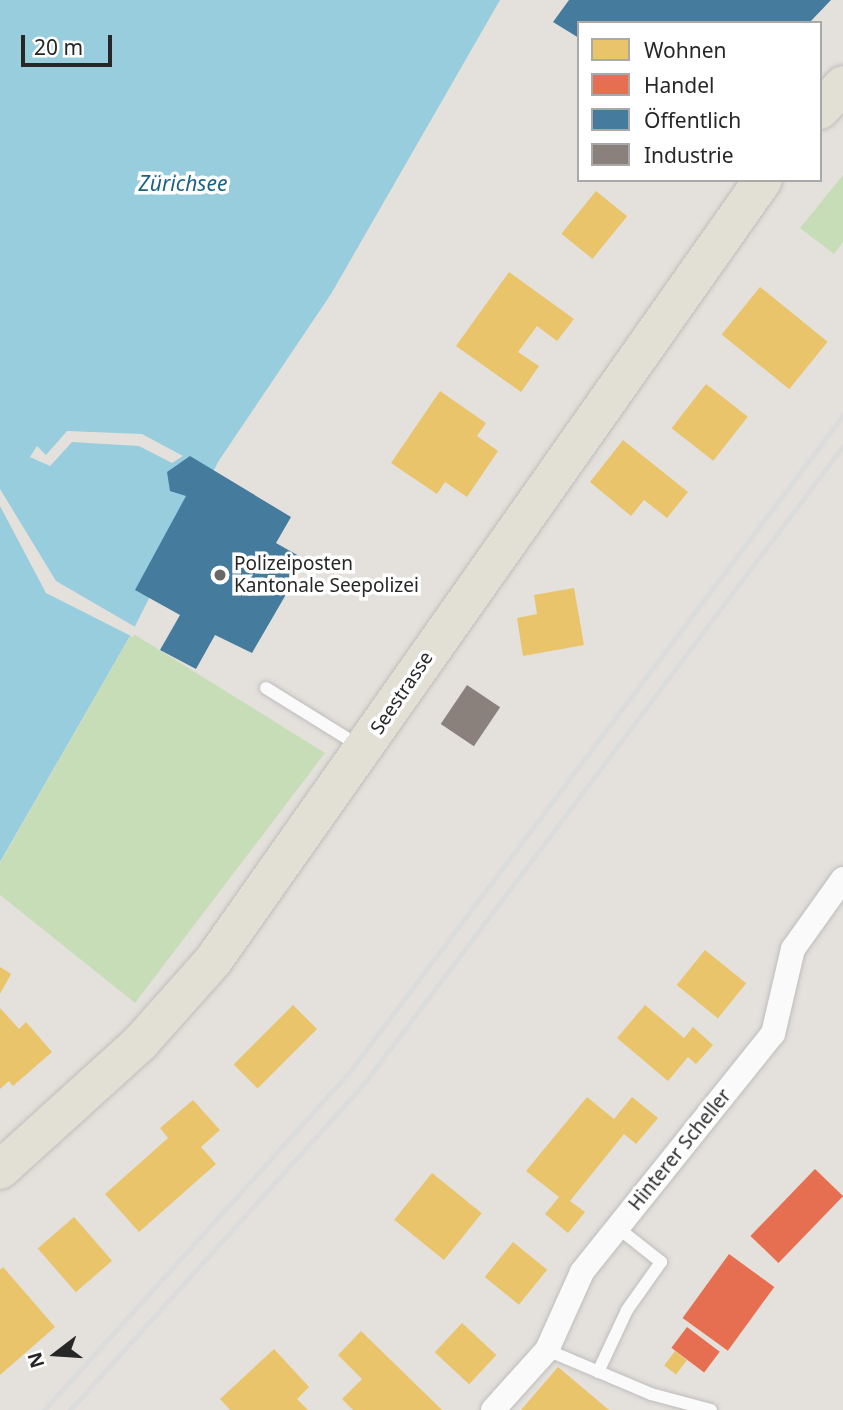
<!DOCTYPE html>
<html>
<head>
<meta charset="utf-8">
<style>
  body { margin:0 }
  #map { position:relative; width:843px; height:1410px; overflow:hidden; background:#e4e1dc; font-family:"Noto Sans",sans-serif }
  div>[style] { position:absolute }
  .green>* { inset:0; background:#c7ddb8 }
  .water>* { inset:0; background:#98cdde }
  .pier>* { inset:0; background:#e4e1dc }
  .homes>* { inset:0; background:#e9c46a; transform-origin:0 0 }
  .shops>* { inset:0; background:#e76f51; transform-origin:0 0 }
  .public>* { inset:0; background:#457b9d }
  .industry>* { inset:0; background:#8a817c; transform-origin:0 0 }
  .roads { filter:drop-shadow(0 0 2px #bebdbd) drop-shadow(0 0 2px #bebdbd) }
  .lane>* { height:12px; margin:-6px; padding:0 6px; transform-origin:6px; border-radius:6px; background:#fbfafa }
  .street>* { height:24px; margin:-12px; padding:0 12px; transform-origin:12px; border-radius:12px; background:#fbfafa }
  .primary>* { height:38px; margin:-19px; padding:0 19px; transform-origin:19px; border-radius:19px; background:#e2dfd4 }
  .rail>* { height:5px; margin:-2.5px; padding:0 2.5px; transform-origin:2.5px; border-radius:2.5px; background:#dcdcdd }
  .dots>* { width:19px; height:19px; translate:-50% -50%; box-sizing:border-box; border:4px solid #fff; border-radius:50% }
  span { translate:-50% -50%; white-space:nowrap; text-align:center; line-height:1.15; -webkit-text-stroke:7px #fff; paint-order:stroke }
  .poi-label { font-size:19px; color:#272727 }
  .left { translate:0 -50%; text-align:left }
  .street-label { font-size:19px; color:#272727 }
  .water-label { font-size:21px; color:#1b6186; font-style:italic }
  .legend { position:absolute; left:577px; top:21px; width:245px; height:161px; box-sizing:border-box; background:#fff; border:2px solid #a9a9a9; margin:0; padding:9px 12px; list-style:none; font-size:21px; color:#272727 }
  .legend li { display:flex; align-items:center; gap:14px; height:35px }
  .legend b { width:35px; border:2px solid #a9a9a9 }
  .north { position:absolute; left:21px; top:1319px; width:70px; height:70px; -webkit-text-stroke:5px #fff; paint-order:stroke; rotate:253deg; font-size:19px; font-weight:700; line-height:28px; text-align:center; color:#272727 }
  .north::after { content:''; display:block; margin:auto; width:24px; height:32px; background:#272727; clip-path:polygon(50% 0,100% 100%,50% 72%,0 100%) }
  .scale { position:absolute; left:21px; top:35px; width:91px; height:32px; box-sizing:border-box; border:4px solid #272727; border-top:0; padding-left:9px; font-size:21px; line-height:24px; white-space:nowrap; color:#272727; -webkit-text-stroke:5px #fff; paint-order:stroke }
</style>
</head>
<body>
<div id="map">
  <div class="green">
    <i style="clip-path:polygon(843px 175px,843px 242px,834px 254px,800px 228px)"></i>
    <i style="clip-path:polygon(132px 633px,325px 753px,135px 1003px,0 895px,0 863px)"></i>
  </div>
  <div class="water">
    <i style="clip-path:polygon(0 0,500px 0,331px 294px,218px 462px,130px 636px,0 862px)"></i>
  </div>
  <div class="pier">
    <i style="clip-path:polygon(67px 431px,142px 434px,183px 456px,172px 463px,139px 446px,72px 442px,50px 466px,30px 457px,37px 446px,46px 455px)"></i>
    <i style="clip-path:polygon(0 489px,56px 581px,137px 628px,133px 637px,46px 593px,0 506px)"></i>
  </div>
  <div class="homes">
    <i style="left:596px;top:191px;width:40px;height:55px;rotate:39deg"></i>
    <i style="clip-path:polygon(509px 272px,574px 319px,557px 341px,537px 326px,518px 352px,539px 366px,521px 392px,456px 346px)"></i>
    <i style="left:760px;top:287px;width:87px;height:61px;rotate:39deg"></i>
    <i style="left:706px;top:384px;width:53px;height:56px;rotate:38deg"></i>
    <i style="clip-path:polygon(440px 391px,486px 423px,477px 436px,498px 451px,467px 497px,445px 482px,437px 494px,391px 463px)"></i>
    <i style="clip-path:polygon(623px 440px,688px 492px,667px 518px,644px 500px,631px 516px,590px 482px)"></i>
    <i style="clip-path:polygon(574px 588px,584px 645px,523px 656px,517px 618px,537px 614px,534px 595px)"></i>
    <i style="left:705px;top:950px;width:53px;height:45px;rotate:39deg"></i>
    <i style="clip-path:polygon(0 967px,11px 974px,0 994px)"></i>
    <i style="left:293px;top:1005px;width:34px;height:84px;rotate:45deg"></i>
    <i style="clip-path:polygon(645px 1005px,684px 1038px,693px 1027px,713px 1045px,696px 1064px,688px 1057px,668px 1081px,617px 1038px)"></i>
    <i style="clip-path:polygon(0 1008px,19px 1029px,26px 1022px,52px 1052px,13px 1086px,9px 1081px,0 1089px)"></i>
    <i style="clip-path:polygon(587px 1097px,614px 1119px,632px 1097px,658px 1118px,636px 1144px,624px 1134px,570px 1201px,585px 1212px,568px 1233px,545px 1214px,559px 1197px,526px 1171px)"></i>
    <i style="clip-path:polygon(193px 1100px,220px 1130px,201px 1147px,216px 1164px,139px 1232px,105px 1194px,168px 1138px,160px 1128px)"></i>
    <i style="left:432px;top:1173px;width:64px;height:60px;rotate:39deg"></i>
    <i style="left:74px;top:1217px;width:58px;height:48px;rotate:49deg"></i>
    <i style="left:513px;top:1242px;width:44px;height:45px;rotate:39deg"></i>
    <i style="clip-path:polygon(3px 1267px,55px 1327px,0 1375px,0 1270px)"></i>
    <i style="left:462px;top:1323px;width:47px;height:40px;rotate:43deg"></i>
    <i style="clip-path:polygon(361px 1331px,442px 1410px,353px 1410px,342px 1399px,362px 1379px,338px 1355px)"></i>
    <i style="clip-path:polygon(274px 1349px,309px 1387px,297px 1399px,308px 1410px,230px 1410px,220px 1399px)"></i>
    <i style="left:675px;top:1351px;width:15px;height:18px;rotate:37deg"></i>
    <i style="clip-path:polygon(558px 1367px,609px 1410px,521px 1410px)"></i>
  </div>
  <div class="shops">
    <i style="left:815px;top:1169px;width:39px;height:93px;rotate:44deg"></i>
    <i style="left:729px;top:1254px;width:56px;height:79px;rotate:36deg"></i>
    <i style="left:687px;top:1327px;width:41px;height:26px;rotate:37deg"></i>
  </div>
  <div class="public">
    <i style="clip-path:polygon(569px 0,831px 0,809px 23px,579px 23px,579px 38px,553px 22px)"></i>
    <i style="clip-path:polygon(190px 456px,291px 517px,276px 543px,306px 560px,252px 653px,215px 635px,196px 669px,160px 650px,180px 615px,135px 590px,186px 496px,170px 491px,167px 472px)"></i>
  </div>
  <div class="industry">
    <i style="left:467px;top:685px;width:40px;height:47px;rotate:34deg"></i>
  </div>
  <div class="roads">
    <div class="lane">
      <i style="left:266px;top:688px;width:108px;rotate:31.8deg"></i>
      <i style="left:547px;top:1350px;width:113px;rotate:22.9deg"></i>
      <i style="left:651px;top:1394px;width:62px;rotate:14.9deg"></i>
      <i style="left:598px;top:1372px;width:68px;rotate:-64.9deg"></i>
      <i style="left:627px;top:1310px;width:59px;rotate:-54.7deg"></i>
      <i style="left:661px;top:1262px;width:55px;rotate:-141.7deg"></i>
    </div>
    <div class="street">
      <i style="left:493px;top:1410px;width:81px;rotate:-48deg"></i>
      <i style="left:547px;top:1350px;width:85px;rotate:-65.8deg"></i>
      <i style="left:582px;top:1272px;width:305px;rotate:-51.3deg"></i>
      <i style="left:773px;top:1034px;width:87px;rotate:-76.8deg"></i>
      <i style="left:793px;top:949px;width:86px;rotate:-54.5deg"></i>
    </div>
    <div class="primary">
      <i style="left:820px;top:110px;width:34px;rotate:-47deg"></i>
      <i style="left:0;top:1170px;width:190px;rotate:-42.2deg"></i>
      <i style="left:141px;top:1042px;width:108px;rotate:-48.4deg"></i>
      <i style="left:213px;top:961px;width:955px;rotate:-54.85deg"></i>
    </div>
  </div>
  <div class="rail">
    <i style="left:44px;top:1410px;width:458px;rotate:-47.9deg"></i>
    <i style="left:351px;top:1070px;width:819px;rotate:-53.09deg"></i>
    <i style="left:70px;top:1410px;width:441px;rotate:-48deg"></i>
    <i style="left:365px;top:1082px;width:796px;rotate:-53.07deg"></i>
  </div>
  <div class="dots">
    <i style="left:220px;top:575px;background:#696866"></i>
  </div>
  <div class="poi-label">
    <span class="left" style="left:234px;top:575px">Polizeiposten<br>Kantonale Seepolizei</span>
  </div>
  <div class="street-label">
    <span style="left:402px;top:693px;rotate:-56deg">Seestrasse</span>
    <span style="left:680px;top:1150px;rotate:-51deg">Hinterer Scheller</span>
  </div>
  <div class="water-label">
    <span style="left:183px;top:183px">Zürichsee</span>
  </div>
  <ul class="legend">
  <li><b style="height:19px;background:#e9c46a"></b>Wohnen</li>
  <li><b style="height:19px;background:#e76f51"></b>Handel</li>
  <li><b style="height:19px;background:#457b9d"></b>Öffentlich</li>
  <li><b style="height:19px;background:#8a817c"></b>Industrie</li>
  </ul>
  <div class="north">N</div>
  <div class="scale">20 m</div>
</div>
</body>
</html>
